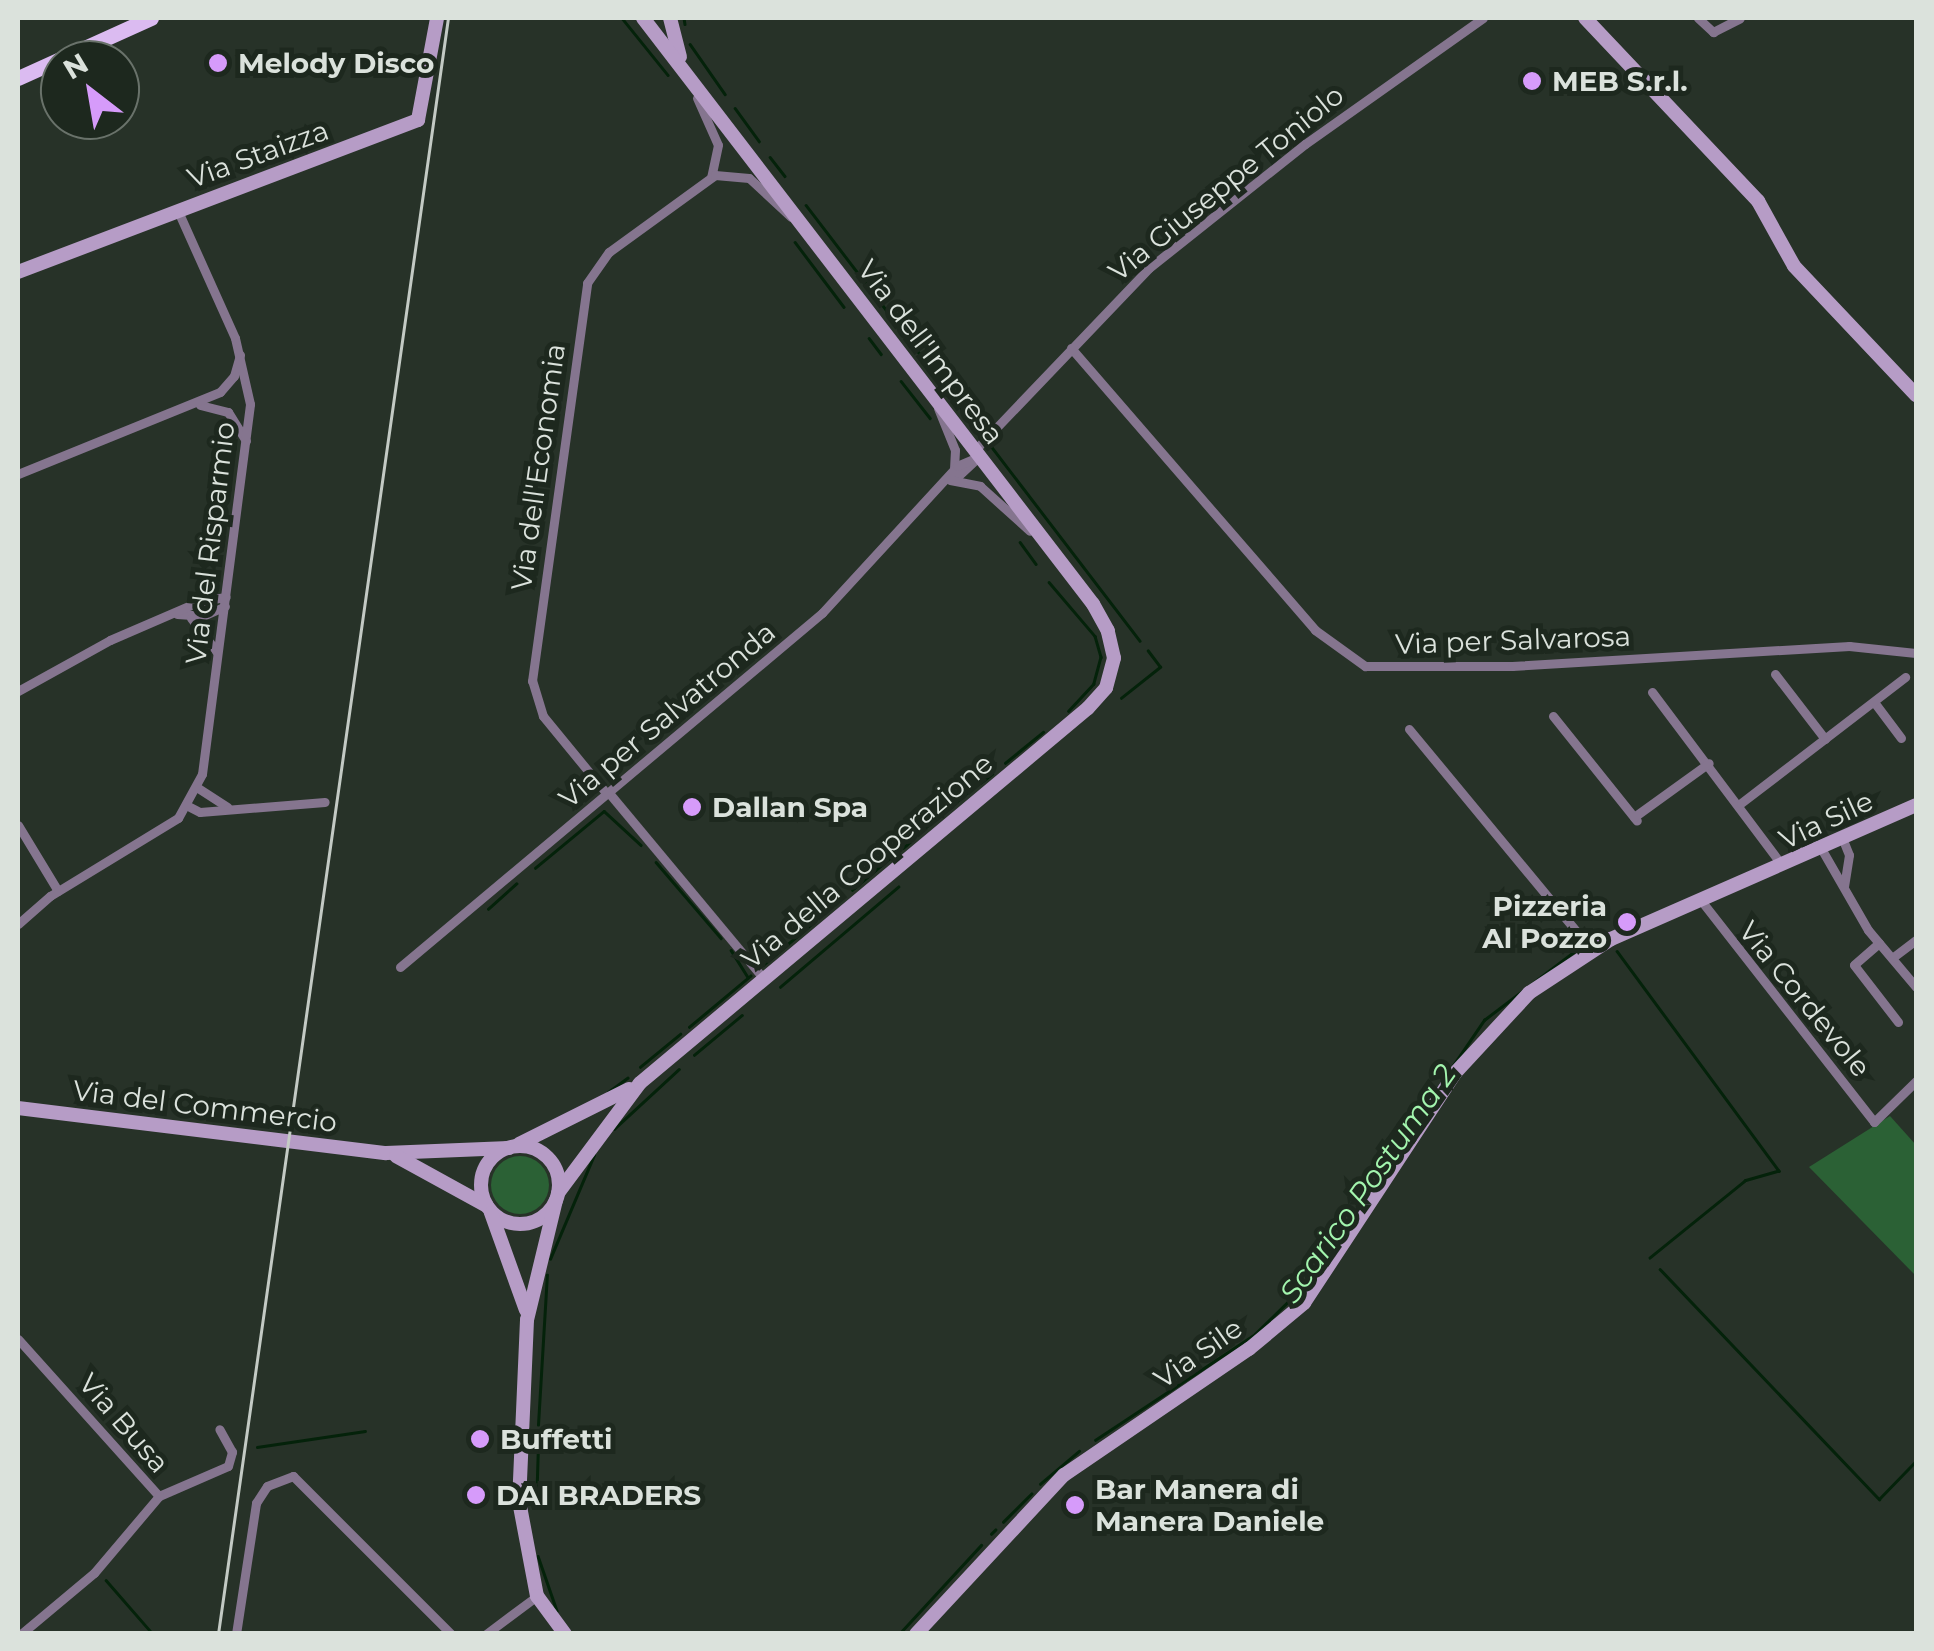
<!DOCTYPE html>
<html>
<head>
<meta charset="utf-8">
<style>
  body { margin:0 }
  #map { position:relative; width:1934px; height:1651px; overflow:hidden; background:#273228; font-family:Montserrat,sans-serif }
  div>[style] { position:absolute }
  .green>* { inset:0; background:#2b6135 }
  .round { border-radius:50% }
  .stream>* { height:2.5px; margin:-1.25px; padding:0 1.25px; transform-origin:1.25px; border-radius:1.25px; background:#04220a }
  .street>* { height:9px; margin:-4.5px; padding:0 4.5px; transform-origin:4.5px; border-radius:4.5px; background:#85758f }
  .secondary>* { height:14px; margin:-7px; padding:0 7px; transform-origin:7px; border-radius:7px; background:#b69cc6 }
  .secondary>.ring { margin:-7px; padding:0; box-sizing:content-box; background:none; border:14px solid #b69cc6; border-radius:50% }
  .primary>* { height:15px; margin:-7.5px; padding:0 7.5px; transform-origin:7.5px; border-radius:7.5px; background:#dbbbf1 }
  .rail>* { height:2.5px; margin:-1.25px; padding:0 1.25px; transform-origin:1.25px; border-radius:1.25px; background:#c3cac4 }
  .dots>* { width:28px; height:28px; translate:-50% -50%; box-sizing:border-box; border:5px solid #1d281e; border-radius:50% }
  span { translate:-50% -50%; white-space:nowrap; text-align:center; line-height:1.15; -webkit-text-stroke:10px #1d281e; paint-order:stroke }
  .poi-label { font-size:28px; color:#dbe2dc; font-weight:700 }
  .left { translate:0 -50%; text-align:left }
  .right { translate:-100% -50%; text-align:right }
  .street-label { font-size:28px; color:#dbe2dc }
  .water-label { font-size:30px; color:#a3f5ae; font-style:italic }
  .frame { position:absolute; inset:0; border:20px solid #dbe2dc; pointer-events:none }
  .north { position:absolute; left:40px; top:40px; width:100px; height:100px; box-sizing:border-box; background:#1d281e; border:2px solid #69726a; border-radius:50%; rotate:329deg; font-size:28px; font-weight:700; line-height:40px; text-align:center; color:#dbe2dc }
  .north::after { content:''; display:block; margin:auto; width:35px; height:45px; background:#d69bfa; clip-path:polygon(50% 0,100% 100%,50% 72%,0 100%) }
</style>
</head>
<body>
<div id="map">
  <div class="green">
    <i style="clip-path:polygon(1890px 1116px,1916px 1145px,1916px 1276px,1809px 1167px)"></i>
    <i class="round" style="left:491px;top:1156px;width:58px;height:58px"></i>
  </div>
  <div class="stream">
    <i style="left:622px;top:18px;width:73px;rotate:51.1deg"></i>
    <i style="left:684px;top:18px;width:6px;rotate:81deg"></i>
    <i style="left:690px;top:44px;width:61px;rotate:55deg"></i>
    <i style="left:735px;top:108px;width:41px;rotate:54deg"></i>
    <i style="left:770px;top:157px;width:24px;rotate:52deg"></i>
    <i style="left:806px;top:205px;width:290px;rotate:52.6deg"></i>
    <i style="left:795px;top:242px;width:81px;rotate:53deg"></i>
    <i style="left:869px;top:338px;width:20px;rotate:53deg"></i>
    <i style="left:901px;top:381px;width:47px;rotate:51.9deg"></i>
    <i style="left:991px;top:446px;width:245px;rotate:52.6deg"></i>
    <i style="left:1020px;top:542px;width:27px;rotate:54deg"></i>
    <i style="left:1049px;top:582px;width:71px;rotate:49.6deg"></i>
    <i style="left:1095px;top:636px;width:22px;rotate:74deg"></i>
    <i style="left:1101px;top:657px;width:28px;rotate:105deg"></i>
    <i style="left:1094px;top:684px;width:37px;rotate:133deg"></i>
    <i style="left:1121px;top:698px;width:50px;rotate:-38.5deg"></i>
    <i style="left:1160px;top:667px;width:20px;rotate:-127deg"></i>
    <i style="left:1005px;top:763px;width:49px;rotate:-39.2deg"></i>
    <i style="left:980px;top:783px;width:15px;rotate:-37deg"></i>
    <i style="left:920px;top:832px;width:62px;rotate:-39.8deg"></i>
    <i style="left:903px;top:848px;width:9px;rotate:-41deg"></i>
    <i style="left:656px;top:862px;width:100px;rotate:49.5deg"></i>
    <i style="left:535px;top:868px;width:89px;rotate:-39.6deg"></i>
    <i style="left:604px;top:811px;width:50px;rotate:42.6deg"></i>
    <i style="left:852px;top:890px;width:50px;rotate:-40.1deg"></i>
    <i style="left:488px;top:909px;width:38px;rotate:-42deg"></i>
    <i style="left:731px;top:950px;width:32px;rotate:58deg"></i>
    <i style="left:1617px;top:951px;width:273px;rotate:53.6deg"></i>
    <i style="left:1779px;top:1171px;width:35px;rotate:164deg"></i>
    <i style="left:1745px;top:1181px;width:122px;rotate:141deg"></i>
    <i style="left:763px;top:965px;width:68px;rotate:-40.2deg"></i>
    <i style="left:780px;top:987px;width:155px;rotate:-40.3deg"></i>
    <i style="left:689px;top:1027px;width:80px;rotate:-39.9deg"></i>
    <i style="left:694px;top:1055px;width:62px;rotate:-39.8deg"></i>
    <i style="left:640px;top:1067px;width:52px;rotate:-39.5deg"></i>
    <i style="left:608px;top:1092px;width:24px;rotate:-36deg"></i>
    <i style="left:1424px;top:1108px;width:107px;rotate:-55.7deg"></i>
    <i style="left:1484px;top:1020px;width:119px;rotate:-37.2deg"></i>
    <i style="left:614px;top:1129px;width:88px;rotate:-42.7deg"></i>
    <i style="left:550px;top:1259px;width:113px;rotate:-67.1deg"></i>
    <i style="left:1660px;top:1269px;width:318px;rotate:46.4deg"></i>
    <i style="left:1879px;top:1499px;width:53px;rotate:-45.8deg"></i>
    <i style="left:538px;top:1425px;width:150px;rotate:-86.6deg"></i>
    <i style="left:1095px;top:1440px;width:192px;rotate:-33.5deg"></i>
    <i style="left:1255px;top:1334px;width:81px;rotate:-44.5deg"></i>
    <i style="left:257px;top:1447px;width:109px;rotate:-8.4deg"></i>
    <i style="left:1040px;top:1484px;width:51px;rotate:-40.2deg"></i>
    <i style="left:536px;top:1508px;width:64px;rotate:-88.2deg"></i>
    <i style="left:1003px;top:1522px;width:40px;rotate:-45deg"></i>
    <i style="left:991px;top:1534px;width:6px;rotate:-45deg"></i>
    <i style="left:538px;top:1556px;width:58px;rotate:70.9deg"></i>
    <i style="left:106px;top:1580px;width:72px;rotate:49deg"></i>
    <i style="left:899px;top:1634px;width:121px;rotate:-47.3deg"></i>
  </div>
  <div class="street">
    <i style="left:1698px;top:18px;width:21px;rotate:43deg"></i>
    <i style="left:1713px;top:32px;width:30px;rotate:-27deg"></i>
    <i style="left:697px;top:98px;width:51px;rotate:65.9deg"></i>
    <i style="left:718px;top:145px;width:33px;rotate:102deg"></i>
    <i style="left:1071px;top:348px;width:373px;rotate:49.1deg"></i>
    <i style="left:1315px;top:630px;width:62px;rotate:35.8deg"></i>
    <i style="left:1365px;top:666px;width:147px"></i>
    <i style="left:1512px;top:666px;width:338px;rotate:-3.4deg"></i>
    <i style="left:1849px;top:646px;width:67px;rotate:6deg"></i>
    <i style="left:200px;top:405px;width:29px;rotate:14deg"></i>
    <i style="left:228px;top:412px;width:34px;rotate:58deg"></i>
    <i style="left:938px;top:408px;width:45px;rotate:68deg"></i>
    <i style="left:955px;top:450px;width:19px;rotate:93deg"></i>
    <i style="left:975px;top:450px;width:252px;rotate:-46.3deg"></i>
    <i style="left:1149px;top:268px;width:199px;rotate:-38.5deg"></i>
    <i style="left:1305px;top:144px;width:218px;rotate:-35.3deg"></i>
    <i style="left:18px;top:474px;width:218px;rotate:-22.1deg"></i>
    <i style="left:220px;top:392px;width:21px;rotate:-49deg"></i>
    <i style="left:234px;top:376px;width:22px;rotate:-74deg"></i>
    <i style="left:956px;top:478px;width:33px;rotate:-43deg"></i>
    <i style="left:950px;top:480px;width:31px;rotate:11deg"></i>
    <i style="left:980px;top:486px;width:67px;rotate:42deg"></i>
    <i style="left:177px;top:614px;width:26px;rotate:4deg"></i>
    <i style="left:203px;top:616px;width:24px;rotate:-24deg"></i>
    <i style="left:191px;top:618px;width:43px;rotate:52.6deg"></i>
    <i style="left:1775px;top:674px;width:82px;rotate:52.4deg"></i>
    <i style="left:18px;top:691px;width:105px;rotate:-29deg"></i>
    <i style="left:110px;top:640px;width:98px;rotate:-23.4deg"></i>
    <i style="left:200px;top:601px;width:26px;rotate:-9deg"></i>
    <i style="left:1652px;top:692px;width:216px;rotate:53.1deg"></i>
    <i style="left:1874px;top:702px;width:45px;rotate:53.1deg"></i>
    <i style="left:1553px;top:716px;width:134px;rotate:51.3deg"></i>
    <i style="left:1409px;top:729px;width:286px;rotate:50.4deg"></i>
    <i style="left:198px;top:788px;width:35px;rotate:33deg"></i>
    <i style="left:609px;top:793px;width:242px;rotate:50.2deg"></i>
    <i style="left:607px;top:794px;width:101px;rotate:-129.4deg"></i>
    <i style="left:543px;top:716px;width:37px;rotate:-107deg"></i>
    <i style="left:532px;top:681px;width:402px;rotate:-82.1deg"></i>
    <i style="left:587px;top:283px;width:38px;rotate:-55deg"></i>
    <i style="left:609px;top:252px;width:131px;rotate:-36deg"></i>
    <i style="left:715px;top:175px;width:34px;rotate:5deg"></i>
    <i style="left:749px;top:178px;width:57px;rotate:42.9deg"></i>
    <i style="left:1741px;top:803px;width:207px;rotate:-37.5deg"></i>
    <i style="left:188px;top:806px;width:13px;rotate:27deg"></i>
    <i style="left:200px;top:812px;width:125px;rotate:-4.6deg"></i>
    <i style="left:1634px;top:817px;width:92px;rotate:-35.8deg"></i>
    <i style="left:18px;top:825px;width:77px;rotate:58.8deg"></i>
    <i style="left:1843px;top:840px;width:16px;rotate:68deg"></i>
    <i style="left:1849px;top:855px;width:31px;rotate:99deg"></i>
    <i style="left:1822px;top:850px;width:92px;rotate:60.1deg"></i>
    <i style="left:1868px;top:930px;width:75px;rotate:49.9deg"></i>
    <i style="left:1703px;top:903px;width:278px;rotate:52deg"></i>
    <i style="left:1874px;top:1122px;width:59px;rotate:-44.3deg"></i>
    <i style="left:18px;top:924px;width:43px;rotate:-41.2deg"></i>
    <i style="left:50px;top:896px;width:150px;rotate:-31.4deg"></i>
    <i style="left:178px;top:818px;width:50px;rotate:-61.4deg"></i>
    <i style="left:202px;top:774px;width:373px;rotate:-82.6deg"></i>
    <i style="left:250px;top:404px;width:68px;rotate:-102.8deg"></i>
    <i style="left:235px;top:338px;width:139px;rotate:-114.2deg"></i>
    <i style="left:1879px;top:943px;width:33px;rotate:139deg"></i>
    <i style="left:1854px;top:965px;width:72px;rotate:52.3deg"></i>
    <i style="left:1892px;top:958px;width:30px;rotate:-37deg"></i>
    <i style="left:400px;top:967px;width:551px;rotate:-39.99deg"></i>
    <i style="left:822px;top:613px;width:200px;rotate:-47.4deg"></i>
    <i style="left:957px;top:466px;width:25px;rotate:-23deg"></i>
    <i style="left:18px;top:1339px;width:211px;rotate:48.1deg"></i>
    <i style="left:159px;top:1496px;width:75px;rotate:-23.5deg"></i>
    <i style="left:228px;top:1466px;width:15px;rotate:-74deg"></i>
    <i style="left:232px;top:1452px;width:26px;rotate:-119deg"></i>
    <i style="left:21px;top:1634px;width:95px;rotate:-39.9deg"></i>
    <i style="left:94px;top:1573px;width:101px;rotate:-49.8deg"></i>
    <i style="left:236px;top:1634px;width:133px;rotate:-81.3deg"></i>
    <i style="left:256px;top:1503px;width:20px;rotate:-57deg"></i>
    <i style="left:267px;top:1486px;width:28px;rotate:-21deg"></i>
    <i style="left:293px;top:1476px;width:223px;rotate:45deg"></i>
    <i style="left:486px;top:1634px;width:64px;rotate:-36.7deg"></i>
  </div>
  <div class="secondary">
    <i style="left:670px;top:18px;width:40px;rotate:75.6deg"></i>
    <i style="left:1585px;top:18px;width:252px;rotate:46.6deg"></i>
    <i style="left:1758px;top:201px;width:74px;rotate:61deg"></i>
    <i style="left:1794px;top:266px;width:178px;rotate:46.6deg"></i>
    <i style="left:18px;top:272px;width:428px;rotate:-20.8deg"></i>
    <i style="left:418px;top:120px;width:104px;rotate:-79.4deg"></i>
    <i style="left:18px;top:1108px;width:371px;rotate:7deg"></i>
    <i style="left:386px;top:1153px;width:123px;rotate:-2.3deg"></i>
    <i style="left:519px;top:1144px;width:123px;rotate:-26.6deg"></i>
    <i class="ring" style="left:481px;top:1146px;width:64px;height:64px"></i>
    <i style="left:396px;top:1156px;width:104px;rotate:28.8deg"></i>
    <i style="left:558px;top:1193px;width:137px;rotate:-53.3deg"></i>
    <i style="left:640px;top:1083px;width:584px;rotate:-39.93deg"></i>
    <i style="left:1088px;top:708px;width:27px;rotate:-48deg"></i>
    <i style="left:1106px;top:688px;width:31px;rotate:-75deg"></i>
    <i style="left:1114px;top:658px;width:28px;rotate:-103deg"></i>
    <i style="left:1108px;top:631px;width:31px;rotate:-119deg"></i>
    <i style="left:1093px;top:604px;width:739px;rotate:-127.52deg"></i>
    <i style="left:556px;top:1200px;width:123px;rotate:103.6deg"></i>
    <i style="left:527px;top:1320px;width:181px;rotate:92.5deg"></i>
    <i style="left:519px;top:1501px;width:97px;rotate:79.3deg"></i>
    <i style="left:537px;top:1596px;width:47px;rotate:53.6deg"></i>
    <i style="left:491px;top:1213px;width:103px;rotate:70.2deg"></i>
    <i style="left:916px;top:1634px;width:217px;rotate:-47.1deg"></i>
    <i style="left:1064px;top:1475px;width:224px;rotate:-34.3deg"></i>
    <i style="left:1249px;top:1349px;width:72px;rotate:-39.9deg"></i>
    <i style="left:1304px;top:1303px;width:275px;rotate:-56.7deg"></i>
    <i style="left:1455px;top:1073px;width:109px;rotate:-47.2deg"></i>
    <i style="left:1529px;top:993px;width:98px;rotate:-33.4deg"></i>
    <i style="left:1611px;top:939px;width:333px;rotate:-23.7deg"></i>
  </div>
  <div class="primary">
    <i style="left:18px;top:78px;width:146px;rotate:-24.3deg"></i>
  </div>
  <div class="rail">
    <i style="left:218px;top:1634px;width:1632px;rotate:-81.9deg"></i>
  </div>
  <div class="dots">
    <i style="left:218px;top:63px;background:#d69bfa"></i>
    <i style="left:1532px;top:81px;background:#d69bfa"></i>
    <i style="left:692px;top:807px;background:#d69bfa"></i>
    <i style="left:1627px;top:922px;background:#d69bfa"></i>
    <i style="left:480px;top:1439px;background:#d69bfa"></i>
    <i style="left:476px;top:1495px;background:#d69bfa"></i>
    <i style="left:1075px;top:1505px;background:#d69bfa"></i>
  </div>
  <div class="poi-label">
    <span class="left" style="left:238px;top:63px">Melody Disco</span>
    <span class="left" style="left:1552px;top:81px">MEB S.r.l.</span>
    <span class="left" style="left:712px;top:807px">Dallan Spa</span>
    <span class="right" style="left:1607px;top:922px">Pizzeria<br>Al Pozzo</span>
    <span class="left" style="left:500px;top:1439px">Buffetti</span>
    <span class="left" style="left:1095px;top:1505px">Bar Manera di<br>Manera Daniele</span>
    <span class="left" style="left:496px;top:1495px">DAI BRADERS</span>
  </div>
  <div class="street-label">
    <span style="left:258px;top:154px;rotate:-20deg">Via Staizza</span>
    <span style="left:1226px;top:183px;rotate:-39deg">Via Giuseppe Toniolo</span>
    <span style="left:931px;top:352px;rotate:53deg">Via dell'Impresa</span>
    <span style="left:538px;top:467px;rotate:-82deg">Via dell'Economia</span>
    <span style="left:210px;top:543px;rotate:-83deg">Via del Risparmio</span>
    <span style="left:1513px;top:640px;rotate:-2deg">Via per Salvarosa</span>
    <span style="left:667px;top:715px;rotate:-40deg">Via per Salvatronda</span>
    <span style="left:1826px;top:820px;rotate:-25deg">Via Sile</span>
    <span style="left:867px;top:861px;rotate:-40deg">Via della Cooperazione</span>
    <span style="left:1805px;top:999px;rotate:51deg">Via Cordevole</span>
    <span style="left:205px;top:1106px;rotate:7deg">Via del Commercio</span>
    <span style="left:1198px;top:1353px;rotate:-35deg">Via Sile</span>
    <span style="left:124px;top:1423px;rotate:49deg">Via Busa</span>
  </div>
  <div class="water-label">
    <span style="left:1368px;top:1184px;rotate:-55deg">Scarico Postuma 2</span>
  </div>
  <div class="frame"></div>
  <div class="north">N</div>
</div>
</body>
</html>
